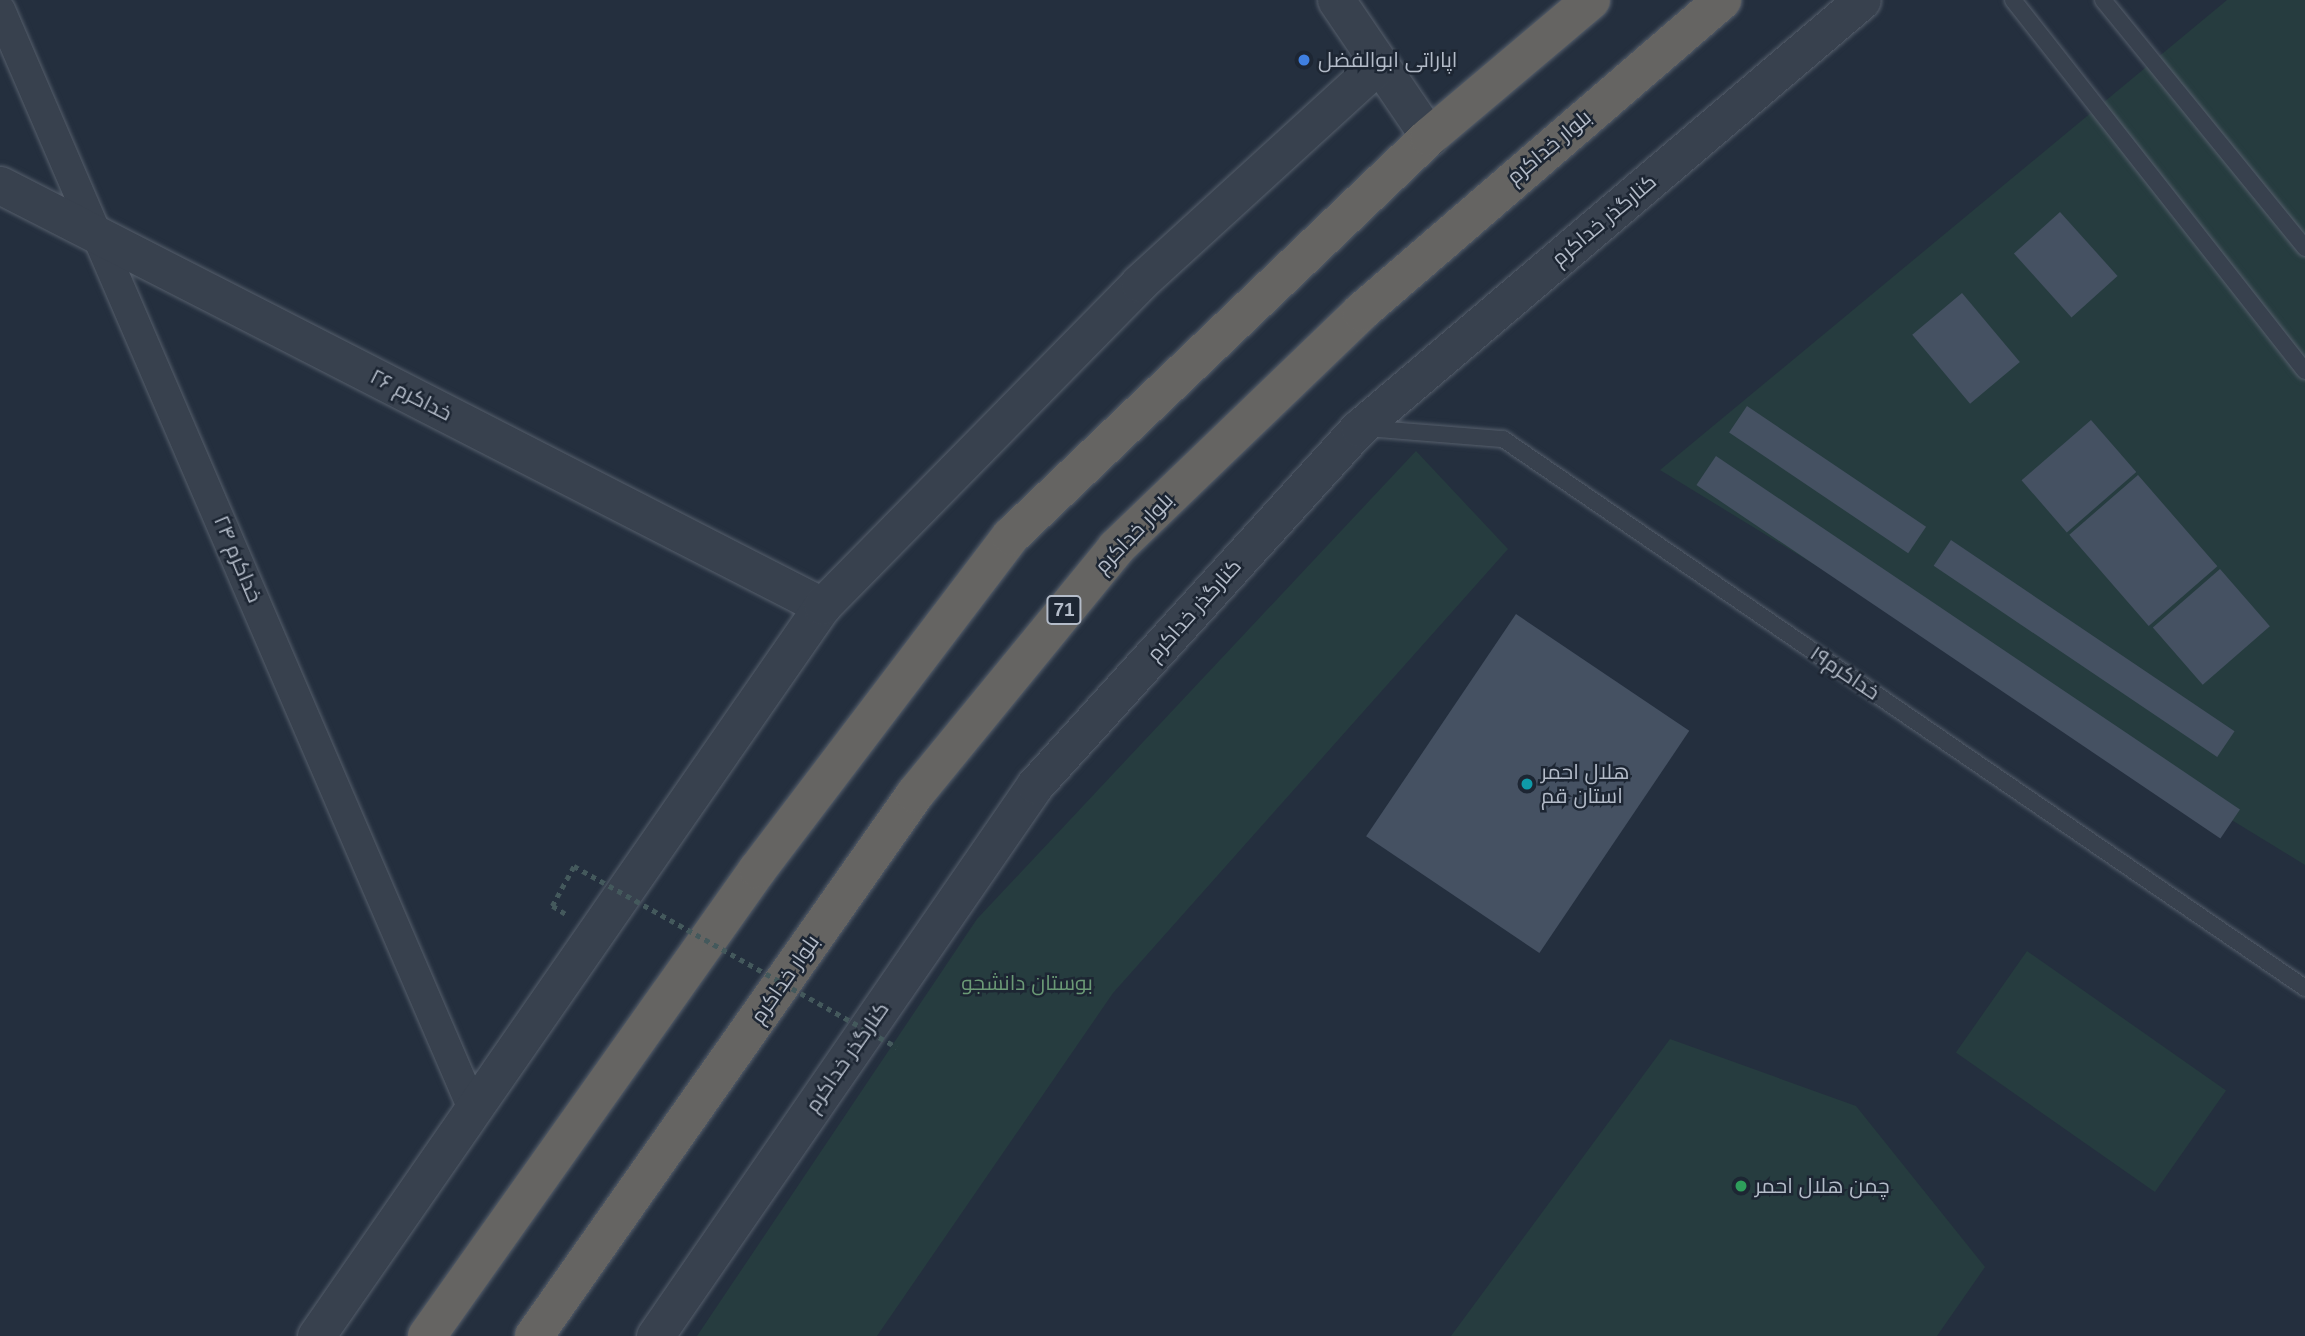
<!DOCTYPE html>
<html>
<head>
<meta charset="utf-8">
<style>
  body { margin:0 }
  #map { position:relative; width:2305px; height:1336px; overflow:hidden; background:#242f3e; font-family:Helvetica,Cairo,sans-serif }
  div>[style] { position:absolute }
  .green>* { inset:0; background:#263c3f; transform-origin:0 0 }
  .building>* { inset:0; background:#455162; transform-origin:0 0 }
  .path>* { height:4.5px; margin-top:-2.25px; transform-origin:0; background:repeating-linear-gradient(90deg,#44595c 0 5px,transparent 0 10px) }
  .roads { filter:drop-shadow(0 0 2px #565f6c) drop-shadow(0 0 2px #565f6c) }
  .service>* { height:16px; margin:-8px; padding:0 8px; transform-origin:8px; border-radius:8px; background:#38414e }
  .minor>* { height:30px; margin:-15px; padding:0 15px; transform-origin:15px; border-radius:15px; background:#38414e }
  .tertiary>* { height:37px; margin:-18.5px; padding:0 18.5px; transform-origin:18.5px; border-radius:18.5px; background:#38414e }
  .trunk>* { height:38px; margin:-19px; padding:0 19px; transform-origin:19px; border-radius:19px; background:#656462 }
  .path-bridge>* { height:4.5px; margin-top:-2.25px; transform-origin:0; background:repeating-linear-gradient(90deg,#44595c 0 5px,transparent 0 10px) }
  .dots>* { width:19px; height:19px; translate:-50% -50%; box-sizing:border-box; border:4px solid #1d2633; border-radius:50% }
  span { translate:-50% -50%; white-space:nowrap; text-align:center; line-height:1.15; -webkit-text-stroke:5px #1d2633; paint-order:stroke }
  .shield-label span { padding:2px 5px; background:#1d2633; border:2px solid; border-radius:5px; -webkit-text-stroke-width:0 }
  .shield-label { font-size:19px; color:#b4bcc9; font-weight:700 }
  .poi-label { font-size:21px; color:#b4bcc9 }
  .left { translate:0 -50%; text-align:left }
  .street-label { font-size:21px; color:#b4bcc9 }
  .park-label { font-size:21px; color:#6b9a76 }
</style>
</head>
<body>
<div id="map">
  <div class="green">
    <i style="clip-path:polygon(2227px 0,2305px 0,2305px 865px,1660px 470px)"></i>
    <i style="clip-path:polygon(1416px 451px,1508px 549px,1113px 993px,877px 1336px,697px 1336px,977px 919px)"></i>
    <i style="left:2027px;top:951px;width:243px;height:124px;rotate:35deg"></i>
    <i style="clip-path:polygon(1670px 1039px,1856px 1106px,1985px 1267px,1937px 1336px,1451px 1336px)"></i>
  </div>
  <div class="building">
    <i style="left:2060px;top:212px;width:86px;height:62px;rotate:48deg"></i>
    <i style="left:1962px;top:293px;width:90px;height:65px;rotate:50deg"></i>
    <i style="left:1747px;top:406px;width:216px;height:32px;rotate:34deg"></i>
    <i style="left:2091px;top:420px;width:69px;height:92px;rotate:49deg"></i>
    <i style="left:1716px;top:456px;width:632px;height:35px;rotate:34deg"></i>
    <i style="left:2138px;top:475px;width:121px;height:91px;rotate:49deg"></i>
    <i style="left:1951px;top:540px;width:342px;height:31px;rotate:34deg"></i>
    <i style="left:2220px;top:569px;width:76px;height:89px;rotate:49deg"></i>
    <i style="left:1516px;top:614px;width:209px;height:268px;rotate:34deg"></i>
  </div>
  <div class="path">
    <i style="left:565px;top:914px;width:15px;rotate:-148deg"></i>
    <i style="left:552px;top:906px;width:46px;rotate:-61.2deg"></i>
  </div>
  <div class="roads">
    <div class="service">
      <i style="left:2013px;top:0;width:472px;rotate:51.8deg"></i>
      <i style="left:2103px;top:0;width:320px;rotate:50.8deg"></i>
      <i style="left:1365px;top:428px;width:138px;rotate:4.6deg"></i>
      <i style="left:1503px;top:439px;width:972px;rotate:34.39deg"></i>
    </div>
    <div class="minor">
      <i style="left:0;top:10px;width:1196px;rotate:66.71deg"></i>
    </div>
    <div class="tertiary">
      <i style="left:1336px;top:0;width:166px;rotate:55.8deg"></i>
      <i style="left:0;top:185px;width:924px;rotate:27.12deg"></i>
      <i style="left:316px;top:1336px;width:888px;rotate:-55.27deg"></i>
      <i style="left:822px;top:606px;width:453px;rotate:-45.5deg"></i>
      <i style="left:1139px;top:283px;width:325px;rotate:-42.4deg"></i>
      <i style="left:655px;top:1336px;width:669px;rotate:-55.41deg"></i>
      <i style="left:1035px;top:785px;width:482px;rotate:-47.8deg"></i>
      <i style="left:1359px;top:428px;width:660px;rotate:-40.39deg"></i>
    </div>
    <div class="trunk">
      <i style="left:427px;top:1336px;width:572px;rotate:-54.67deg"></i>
      <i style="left:758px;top:869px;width:418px;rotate:-52.8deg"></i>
      <i style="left:1011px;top:536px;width:578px;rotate:-43.67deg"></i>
      <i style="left:1429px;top:137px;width:212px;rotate:-40.2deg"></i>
      <i style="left:534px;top:1336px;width:663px;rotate:-54.89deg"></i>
      <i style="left:915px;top:794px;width:318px;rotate:-50.7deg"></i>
      <i style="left:1116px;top:548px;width:340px;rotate:-43.9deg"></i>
      <i style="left:1361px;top:312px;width:477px;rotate:-40.8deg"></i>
    </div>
  </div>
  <div class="path-bridge">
    <i style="left:574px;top:866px;width:370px;rotate:29.3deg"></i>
  </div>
  <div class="dots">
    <i style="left:1304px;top:60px;background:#3f7fe0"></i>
    <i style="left:1527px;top:784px;background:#0f9aa8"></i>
    <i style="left:1741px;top:1186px;background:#2e9e5b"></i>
  </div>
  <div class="shield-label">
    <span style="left:1064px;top:610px">71</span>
  </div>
  <div class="poi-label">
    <span class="left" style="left:1318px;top:60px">اپاراتی ابوالفضل</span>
    <span class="left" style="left:1541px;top:784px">هلال احمر<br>استان قم</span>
    <span class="left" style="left:1755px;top:1186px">چمن هلال احمر</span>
  </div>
  <div class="street-label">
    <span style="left:1549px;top:147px;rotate:-40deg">بلوار خداکرم</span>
    <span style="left:1604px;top:220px;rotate:-40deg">کنارگذر خداکرم</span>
    <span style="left:411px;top:395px;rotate:27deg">۲۶ خداکرم</span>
    <span style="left:1134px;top:533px;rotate:-46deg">بلوار خداکرم</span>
    <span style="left:238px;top:559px;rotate:67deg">۲۴ خداکرم</span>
    <span style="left:1194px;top:610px;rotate:-48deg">کنارگذر خداکرم</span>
    <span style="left:1845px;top:673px;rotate:34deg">۱۹خداکرم</span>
    <span style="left:785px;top:979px;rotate:-55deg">بلوار خداکرم</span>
    <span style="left:847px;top:1057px;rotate:-55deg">کنارگذر خداکرم</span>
  </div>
  <div class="park-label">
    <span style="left:1027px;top:983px">بوستان دانشجو</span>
  </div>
</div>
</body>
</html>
